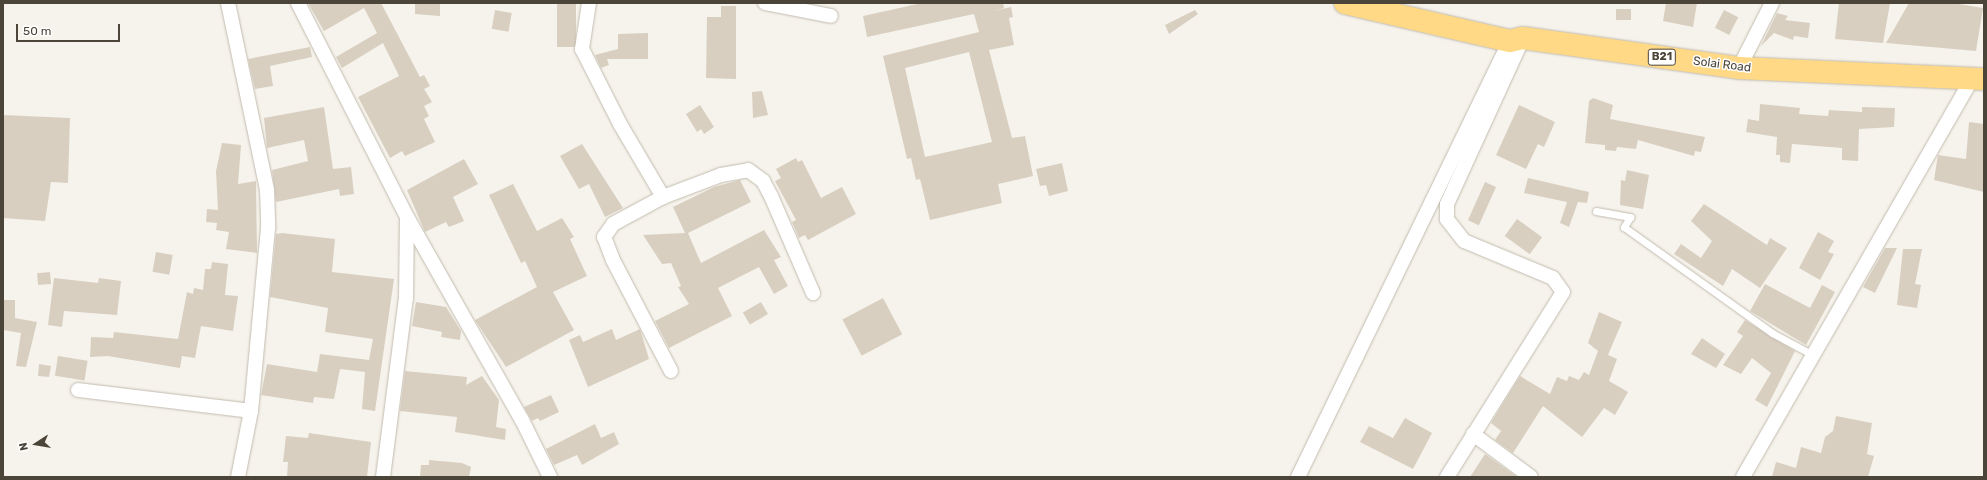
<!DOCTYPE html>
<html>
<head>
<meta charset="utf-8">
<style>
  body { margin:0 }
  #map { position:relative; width:1987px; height:480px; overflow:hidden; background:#f6f3ec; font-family:Rubik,sans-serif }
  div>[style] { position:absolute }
  .building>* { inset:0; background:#d8cfc1; transform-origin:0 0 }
  .roads { filter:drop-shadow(0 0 1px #c2bbae) drop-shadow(0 0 1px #c2bbae) }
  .service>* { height:7px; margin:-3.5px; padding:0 3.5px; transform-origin:3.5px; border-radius:3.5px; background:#fff }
  .minor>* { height:14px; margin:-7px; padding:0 7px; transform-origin:7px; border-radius:7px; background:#fff }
  .trunk>* { height:22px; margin:-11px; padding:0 11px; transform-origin:11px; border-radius:11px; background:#ffd985 }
  span { translate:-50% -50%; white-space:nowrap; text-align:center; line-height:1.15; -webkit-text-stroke:3px #fff; paint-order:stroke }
  .shield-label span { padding:1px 3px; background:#fff; border:1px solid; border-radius:3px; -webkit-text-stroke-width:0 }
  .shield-label { font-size:11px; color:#4b4439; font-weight:700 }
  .street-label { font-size:12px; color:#4b4439 }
  .frame { position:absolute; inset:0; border:4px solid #4b4439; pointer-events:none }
  .north { position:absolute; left:16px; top:424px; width:40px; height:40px; -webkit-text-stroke:3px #fff; paint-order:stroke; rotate:258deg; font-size:11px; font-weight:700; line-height:16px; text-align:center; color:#4b4439 }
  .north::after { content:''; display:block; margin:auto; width:14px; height:18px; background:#4b4439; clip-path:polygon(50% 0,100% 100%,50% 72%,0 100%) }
  .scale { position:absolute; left:16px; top:24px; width:104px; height:18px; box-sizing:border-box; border:2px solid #4b4439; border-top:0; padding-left:5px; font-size:12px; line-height:14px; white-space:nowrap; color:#4b4439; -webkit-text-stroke:3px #fff; paint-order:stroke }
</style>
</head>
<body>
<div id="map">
  <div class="building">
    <i style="clip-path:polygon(308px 3px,381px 3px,420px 77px,424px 75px,430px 86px,424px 89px,432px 102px,424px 106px,429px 116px,424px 119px,435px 142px,405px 156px,402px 151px,390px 158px,358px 97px,399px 76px,383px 43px,342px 68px,336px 57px,377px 33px,364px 8px,324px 31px)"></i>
    <i style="clip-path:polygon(415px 3px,440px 3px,440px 16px,415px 14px)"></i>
    <i style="left:557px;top:3px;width:19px;height:44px"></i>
    <i style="clip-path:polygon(evenodd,922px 3px,1003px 3px,1004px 8px,993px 11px,1011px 7px,1013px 17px,1009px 18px,1014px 45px,989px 50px,1012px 138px,1025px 136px,1033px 176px,998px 184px,1002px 203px,930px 220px,920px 179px,916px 180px,911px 158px,907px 159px,883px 56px,979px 32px,974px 14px,867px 37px,863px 16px,922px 3px,969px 52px,992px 142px,925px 157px,905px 68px,969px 52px)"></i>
    <i style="clip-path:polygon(1666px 3px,1697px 3px,1693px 27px,1663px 21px)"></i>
    <i style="clip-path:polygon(1839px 3px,1890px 3px,1883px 43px,1835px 39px)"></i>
    <i style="clip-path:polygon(1909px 3px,1953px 3px,1983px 8px,1976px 51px,1886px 43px)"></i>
    <i style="clip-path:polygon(721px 6px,736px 6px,736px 79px,706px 78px,707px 17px,721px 17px)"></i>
    <i style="left:1616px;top:9px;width:15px;height:11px"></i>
    <i style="left:495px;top:10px;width:17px;height:19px;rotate:10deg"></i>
    <i style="clip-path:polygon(1195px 10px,1198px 14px,1169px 34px,1165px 25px)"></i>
    <i style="left:1724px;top:10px;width:16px;height:20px;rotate:27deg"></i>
    <i style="clip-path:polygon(1777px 13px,1788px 16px,1785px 20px,1810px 23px,1808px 38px,1794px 36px,1793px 40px,1774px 33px,1761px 46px)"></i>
    <i style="clip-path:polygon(648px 33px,648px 59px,607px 59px,609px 65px,601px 68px,595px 55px,618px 49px,618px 34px)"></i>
    <i style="clip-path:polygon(310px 47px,312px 57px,270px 66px,273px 86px,255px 89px,248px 59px)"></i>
    <i style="clip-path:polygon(762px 91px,768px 115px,753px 118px,752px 92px)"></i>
    <i style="clip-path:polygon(1593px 98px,1613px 105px,1610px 119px,1705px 137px,1701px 152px,1695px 151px,1694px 156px,1638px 140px,1636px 149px,1617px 147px,1616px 151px,1605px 150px,1605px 145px,1585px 143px,1589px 101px)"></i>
    <i style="clip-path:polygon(1760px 104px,1800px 108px,1799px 114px,1828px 116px,1829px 110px,1862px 112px,1862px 107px,1895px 108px,1894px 127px,1859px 129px,1858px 161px,1842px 160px,1842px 148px,1792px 144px,1790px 163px,1780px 162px,1780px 155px,1776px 155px,1777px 137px,1746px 132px,1748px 119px,1759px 121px)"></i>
    <i style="clip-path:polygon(700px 105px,714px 127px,704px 134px,701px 129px,697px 132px,686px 114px)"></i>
    <i style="clip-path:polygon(1519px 105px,1555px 122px,1544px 147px,1538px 144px,1526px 169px,1496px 155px)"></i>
    <i style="clip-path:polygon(324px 107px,333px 169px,351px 167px,354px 194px,340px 196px,339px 189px,276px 202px,272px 170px,308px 161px,304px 140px,267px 148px,264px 118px)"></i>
    <i style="clip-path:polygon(3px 115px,70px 118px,68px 183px,51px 182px,45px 221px,3px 218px)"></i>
    <i style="clip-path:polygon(1969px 122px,1984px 124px,1984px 192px,1934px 180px,1938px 155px,1966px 159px)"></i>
    <i style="clip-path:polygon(222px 143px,241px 145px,238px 184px,256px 181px,257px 253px,226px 249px,229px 232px,216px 230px,217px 223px,206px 222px,207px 209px,218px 210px,216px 171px)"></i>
    <i style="clip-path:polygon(582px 144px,623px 208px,605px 217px,589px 184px,579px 189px,560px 156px)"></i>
    <i style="clip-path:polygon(796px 158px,798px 162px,802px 160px,821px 198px,842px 187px,856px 214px,808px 240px,805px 235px,799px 238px,792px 222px,796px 220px,775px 181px,781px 178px,776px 169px)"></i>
    <i style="clip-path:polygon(464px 159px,478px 184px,453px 197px,464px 221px,449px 227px,446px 222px,425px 232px,407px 190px)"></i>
    <i style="clip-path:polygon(1062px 163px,1068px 191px,1049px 196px,1046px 185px,1040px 186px,1036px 169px)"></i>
    <i style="clip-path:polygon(1627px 170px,1649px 175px,1643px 209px,1620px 205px,1621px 180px,1625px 181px)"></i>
    <i style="clip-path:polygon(1528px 178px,1589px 192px,1587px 203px,1578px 202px,1569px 227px,1560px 223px,1567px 202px,1524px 193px)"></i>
    <i style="clip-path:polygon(740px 180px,751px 202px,688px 233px,701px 263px,764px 230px,781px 257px,774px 260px,788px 286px,774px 294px,759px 267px,718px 288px,732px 316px,669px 348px,655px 321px,689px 304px,678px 287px,681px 286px,671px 263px,662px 264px,643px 235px,685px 233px,673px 207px,714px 187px)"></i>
    <i style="left:1485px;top:182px;width:12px;height:42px;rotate:24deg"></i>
    <i style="clip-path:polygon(513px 184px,537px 231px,562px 218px,574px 237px,570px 239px,587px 276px,553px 292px,574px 330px,506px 367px,475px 320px,537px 287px,525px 261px,521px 263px,489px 195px)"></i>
    <i style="clip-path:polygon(1704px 204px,1767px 245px,1770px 238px,1787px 248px,1760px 288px,1732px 269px,1723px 286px,1674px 254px,1681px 244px,1701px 258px,1712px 241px,1691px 221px)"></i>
    <i style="left:1517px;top:219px;width:31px;height:21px;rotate:36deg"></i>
    <i style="clip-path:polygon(1818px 232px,1834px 241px,1828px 252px,1834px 254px,1820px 280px,1799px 268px)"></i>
    <i style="clip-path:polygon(282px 233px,335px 239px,332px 272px,394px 279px,375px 411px,362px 409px,365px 372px,340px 369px,334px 399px,314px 397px,313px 403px,261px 395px,267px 364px,317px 372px,320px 354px,369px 360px,373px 339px,325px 332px,328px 308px,270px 297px,276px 234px)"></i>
    <i style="clip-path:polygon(1885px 248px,1897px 248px,1875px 293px,1863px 287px)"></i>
    <i style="clip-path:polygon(1903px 249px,1922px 249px,1915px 284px,1921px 285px,1917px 308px,1897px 305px)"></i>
    <i style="left:156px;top:252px;width:17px;height:20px;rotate:10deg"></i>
    <i style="clip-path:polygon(212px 262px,228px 264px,225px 295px,238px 296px,233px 331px,201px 326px,195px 358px,182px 356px,180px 368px,108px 356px,90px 357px,91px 337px,113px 338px,114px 332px,178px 339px,187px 292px,193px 294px,194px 288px,203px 290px,205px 269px,211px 269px)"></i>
    <i style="left:50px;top:272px;width:12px;height:13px;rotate:85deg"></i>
    <i style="clip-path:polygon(54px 278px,98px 283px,99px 278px,121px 281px,117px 315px,64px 311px,62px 327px,48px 325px)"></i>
    <i style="clip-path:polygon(1765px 284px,1810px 308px,1822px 285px,1835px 292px,1806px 345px,1750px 311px)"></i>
    <i style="left:883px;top:298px;width:41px;height:46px;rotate:62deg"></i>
    <i style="clip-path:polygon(3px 300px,15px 300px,15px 318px,37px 322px,26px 367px,16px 366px,21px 333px,3px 330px)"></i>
    <i style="clip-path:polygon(416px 302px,446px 307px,461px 331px,460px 340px,441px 337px,442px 332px,412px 326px)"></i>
    <i style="left:761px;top:302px;width:14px;height:21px;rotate:60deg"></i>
    <i style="clip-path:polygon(1599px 312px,1622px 322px,1608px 355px,1617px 359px,1609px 381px,1628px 392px,1615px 415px,1604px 408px,1582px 437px,1543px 406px,1513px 453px,1495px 440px,1501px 431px,1491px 423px,1520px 376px,1550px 394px,1557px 377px,1567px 381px,1569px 376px,1579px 380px,1584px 372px,1589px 375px,1598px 351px,1588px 343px)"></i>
    <i style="clip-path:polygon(1745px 320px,1795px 351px,1767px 407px,1755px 400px,1771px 373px,1752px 358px,1741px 374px,1723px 365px,1743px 336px,1737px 332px)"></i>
    <i style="clip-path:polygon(612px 329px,616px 340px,640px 329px,649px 359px,588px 387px,569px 340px,580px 335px,583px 342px)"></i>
    <i style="clip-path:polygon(1702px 338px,1725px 354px,1716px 368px,1691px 354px)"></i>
    <i style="left:58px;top:356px;width:30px;height:20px;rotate:9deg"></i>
    <i style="clip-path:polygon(39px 364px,51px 366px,49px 377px,38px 376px)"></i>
    <i style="clip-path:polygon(405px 371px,467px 377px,466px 385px,482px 376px,499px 400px,496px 427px,506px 429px,505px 440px,455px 432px,457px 417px,400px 411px)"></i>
    <i style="clip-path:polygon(551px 395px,559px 412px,540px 421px,538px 418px,532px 421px,524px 407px)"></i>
    <i style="clip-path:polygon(1836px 416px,1872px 423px,1867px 454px,1874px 456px,1868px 477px,1772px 477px,1776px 462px,1796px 468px,1801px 447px,1821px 453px,1825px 437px,1833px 431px)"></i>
    <i style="clip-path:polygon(1405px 418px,1432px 433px,1413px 469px,1360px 442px,1369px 426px,1393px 438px)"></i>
    <i style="clip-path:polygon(595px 424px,601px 438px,614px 432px,619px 444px,582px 465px,577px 455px,554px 465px,546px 449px)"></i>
    <i style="clip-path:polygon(309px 433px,371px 442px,367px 477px,287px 477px,288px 462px,283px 462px,286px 436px,308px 438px)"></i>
    <i style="clip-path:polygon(1485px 454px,1517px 477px,1470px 477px)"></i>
    <i style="clip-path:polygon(429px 460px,462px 463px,471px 467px,469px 477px,420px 477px,421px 465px,429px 465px)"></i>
  </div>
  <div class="roads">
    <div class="service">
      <i style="left:1596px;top:211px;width:35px;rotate:10deg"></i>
      <i style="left:1630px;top:217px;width:12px;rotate:121deg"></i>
      <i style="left:1624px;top:227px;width:182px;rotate:35.6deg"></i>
      <i style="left:1772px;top:333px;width:49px;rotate:28.1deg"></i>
    </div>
    <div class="minor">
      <i style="left:228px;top:3px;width:191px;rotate:78.2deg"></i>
      <i style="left:267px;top:190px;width:38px;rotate:88deg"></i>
      <i style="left:268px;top:228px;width:184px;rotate:95.3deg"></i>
      <i style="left:251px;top:411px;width:67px;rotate:101.1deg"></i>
      <i style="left:298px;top:3px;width:240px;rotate:63deg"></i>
      <i style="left:407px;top:217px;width:233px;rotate:60.5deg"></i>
      <i style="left:522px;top:420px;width:64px;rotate:63.8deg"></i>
      <i style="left:589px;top:3px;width:47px;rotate:98.7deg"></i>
      <i style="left:582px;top:49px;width:84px;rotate:63.1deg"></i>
      <i style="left:620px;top:124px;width:85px;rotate:59.5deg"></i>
      <i style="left:765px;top:3px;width:67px;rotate:11.1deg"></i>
      <i style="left:1739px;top:68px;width:73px;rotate:-63.1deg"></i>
      <i style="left:671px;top:371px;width:125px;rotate:-117.6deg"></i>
      <i style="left:613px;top:260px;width:25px;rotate:-111deg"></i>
      <i style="left:604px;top:237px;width:16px;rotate:-55deg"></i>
      <i style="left:613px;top:224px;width:57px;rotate:-28.4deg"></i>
      <i style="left:663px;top:197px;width:62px;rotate:-20.8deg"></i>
      <i style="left:721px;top:175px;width:27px;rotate:-10deg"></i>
      <i style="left:748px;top:170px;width:19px;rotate:36deg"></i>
      <i style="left:763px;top:181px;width:17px;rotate:62deg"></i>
      <i style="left:771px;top:196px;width:106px;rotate:66.6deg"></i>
      <i style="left:78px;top:390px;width:174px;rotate:6.9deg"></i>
      <i style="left:1473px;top:434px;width:72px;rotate:36.6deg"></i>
      <i style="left:383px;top:477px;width:180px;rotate:-82.7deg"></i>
      <i style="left:406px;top:298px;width:80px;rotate:-89.3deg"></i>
      <i style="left:1298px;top:477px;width:485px;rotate:-64.1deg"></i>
      <i style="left:1447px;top:477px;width:218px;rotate:-57.9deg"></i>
      <i style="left:1563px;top:292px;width:17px;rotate:-126deg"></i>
      <i style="left:1553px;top:278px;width:96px;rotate:-157.4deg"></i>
      <i style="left:1464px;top:241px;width:28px;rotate:-128deg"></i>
      <i style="left:1447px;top:219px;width:15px;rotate:-90deg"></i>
      <i style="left:1447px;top:204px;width:183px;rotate:-65.4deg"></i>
      <i style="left:1743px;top:477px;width:460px;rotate:-60.1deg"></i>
    </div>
    <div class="trunk">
      <i style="left:1345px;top:3px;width:169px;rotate:13deg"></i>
      <i style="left:1510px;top:41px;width:13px;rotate:-13deg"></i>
      <i style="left:1523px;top:38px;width:218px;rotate:7.9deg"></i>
      <i style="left:1739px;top:68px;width:245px;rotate:2.6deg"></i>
    </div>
  </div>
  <div class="shield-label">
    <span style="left:1662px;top:57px">B21</span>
  </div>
  <div class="street-label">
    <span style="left:1722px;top:65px;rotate:7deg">Solai Road</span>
  </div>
  <div class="frame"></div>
  <div class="north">N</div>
  <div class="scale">50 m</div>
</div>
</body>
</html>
